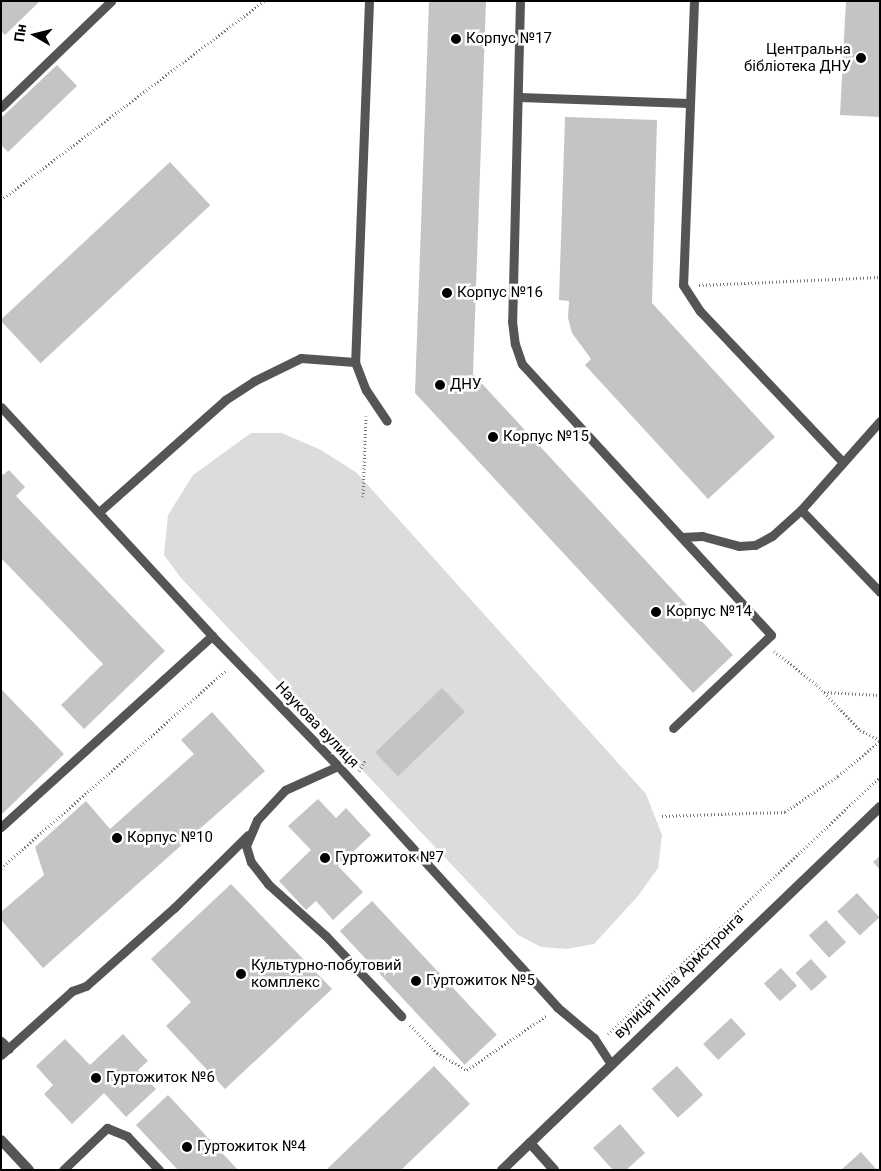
<!DOCTYPE html>
<html>
<head>
<meta charset="utf-8">
<style>
  body { margin:0 }
  #map { position:relative; width:881px; height:1171px; overflow:hidden; background:#fff; font-family:Roboto,sans-serif }
  div>[style] { position:absolute }
  .green>* { inset:0; background:#dcdcdc }
  .building>* { inset:0; background:#c4c4c4; transform-origin:0 0 }
  .path>* { height:3px; margin-top:-1.5px; transform-origin:0; background:repeating-linear-gradient(90deg,#777 0 1px,transparent 0 3.5px) }
  .service>* { height:9px; margin:-4.5px; padding:0 4.5px; transform-origin:4.5px; border-radius:4.5px; background:#555 }
  .minor>* { height:10px; margin:-5px; padding:0 5px; transform-origin:5px; border-radius:5px; background:#555 }
  .dots>* { width:14px; height:14px; translate:-50% -50%; box-sizing:border-box; border:2px solid #fff; border-radius:50% }
  span { translate:-50% -50%; white-space:nowrap; text-align:center; line-height:1.15; -webkit-text-stroke:5px #fff; paint-order:stroke }
  .poi-label { font-size:15px; color:#000 }
  .left { translate:0 -50%; text-align:left }
  .right { translate:-100% -50%; text-align:right }
  .street-label { font-size:15px; color:#000 }
  .frame { position:absolute; inset:0; border:2px solid #000; pointer-events:none }
  .north { position:absolute; left:10px; top:10px; width:50px; height:50px; -webkit-text-stroke:4px #fff; paint-order:stroke; rotate:278deg; font-size:14px; font-weight:700; line-height:20px; text-align:center; color:#000 }
  .north::after { content:''; display:block; margin:auto; width:18px; height:22px; background:#000; clip-path:polygon(50% 0,100% 100%,50% 72%,0 100%) }
</style>
</head>
<body>
<div id="map">
  <div class="green">
    <i style="clip-path:polygon(251px 433px,282px 433px,321px 450px,357px 473px,646px 794px,662px 835px,658px 868px,638px 896px,594px 944px,567px 949px,541px 947px,518px 935px,181px 578px,164px 555px,168px 515px,193px 475px)"></i>
  </div>
  <div class="building">
    <i style="clip-path:polygon(1px 1px,40px 1px,5px 35px,1px 31px)"></i>
    <i style="clip-path:polygon(429px 1px,486px 1px,473px 374px,733px 655px,693px 693px,415px 393px)"></i>
    <i style="clip-path:polygon(846px 1px,880px 1px,880px 117px,840px 115px)"></i>
    <i style="clip-path:polygon(57px 65px,77px 86px,8px 152px,1px 145px,1px 118px)"></i>
    <i style="clip-path:polygon(565px 117px,657px 120px,652px 303px,775px 437px,708px 499px,585px 365px,591px 359px,572px 333px,568px 318px,569px 301px,559px 300px)"></i>
    <i style="left:170px;top:162px;width:59px;height:232px;rotate:47deg"></i>
    <i style="clip-path:polygon(9px 470px,25px 487px,16px 496px,165px 651px,84px 729px,61px 705px,103px 664px,1px 558px,1px 473px,3px 475px)"></i>
    <i style="left:442px;top:688px;width:33px;height:93px;rotate:46deg"></i>
    <i style="clip-path:polygon(1px 689px,64px 754px,1px 815px)"></i>
    <i style="clip-path:polygon(212px 712px,265px 771px,43px 968px,1px 920px,1px 912px,44px 875px,35px 847px,86px 801px,110px 829px,194px 754px,181px 740px)"></i>
    <i style="clip-path:polygon(318px 799px,336px 818px,346px 808px,371px 835px,338px 866px,363px 892px,333px 920px,316px 901px,306px 910px,279px 881px,311px 850px,288px 826px)"></i>
    <i style="clip-path:polygon(880px 856px,880px 870px,873px 862px)"></i>
    <i style="clip-path:polygon(231px 884px,332px 989px,225px 1089px,166px 1026px,191px 1002px,151px 959px)"></i>
    <i style="left:857px;top:893px;width:33px;height:27px;rotate:47deg"></i>
    <i style="left:372px;top:901px;width:183px;height:44px;rotate:47deg"></i>
    <i style="left:826px;top:920px;width:30px;height:23px;rotate:48deg"></i>
    <i style="left:811px;top:959px;width:24px;height:21px;rotate:48deg"></i>
    <i style="left:781px;top:968px;width:24px;height:23px;rotate:48deg"></i>
    <i style="left:731px;top:1018px;width:22px;height:38px;rotate:47deg"></i>
    <i style="clip-path:polygon(123px 1034px,148px 1061px,138px 1070px,156px 1089px,126px 1117px,104px 1093px,72px 1124px,44px 1094px,53px 1085px,36px 1066px,65px 1039px,90px 1065px)"></i>
    <i style="clip-path:polygon(434px 1066px,470px 1104px,401px 1170px,326px 1170px)"></i>
    <i style="left:677px;top:1066px;width:39px;height:34px;rotate:48deg"></i>
    <i style="clip-path:polygon(168px 1095px,238px 1170px,178px 1170px,136px 1125px)"></i>
    <i style="clip-path:polygon(620px 1124px,645px 1153px,626px 1170px,613px 1170px,593px 1148px)"></i>
    <i style="clip-path:polygon(861px 1152px,877px 1170px,841px 1170px)"></i>
  </div>
  <div class="path">
    <i style="left:1px;top:200px;width:330px;rotate:-37.1deg"></i>
    <i style="left:699px;top:285px;width:181px;rotate:-2.5deg"></i>
    <i style="left:363px;top:497px;width:81px;rotate:-87.9deg"></i>
    <i style="left:774px;top:651px;width:55px;rotate:38.3deg"></i>
    <i style="left:817px;top:685px;width:62px;rotate:46.3deg"></i>
    <i style="left:860px;top:730px;width:22px;rotate:27deg"></i>
    <i style="left:824px;top:692px;width:56px;rotate:3.1deg"></i>
    <i style="left:359px;top:771px;width:12px;rotate:-59deg"></i>
    <i style="left:662px;top:816px;width:123px;rotate:-1.9deg"></i>
    <i style="left:785px;top:812px;width:64px;rotate:-34.2deg"></i>
    <i style="left:838px;top:776px;width:55px;rotate:-39.8deg"></i>
    <i style="left:1px;top:868px;width:300px;rotate:-41.3deg"></i>
    <i style="left:410px;top:1025px;width:39px;rotate:46deg"></i>
    <i style="left:437px;top:1053px;width:34px;rotate:30deg"></i>
    <i style="left:467px;top:1070px;width:96px;rotate:-34.4deg"></i>
    <i style="left:608px;top:1034px;width:374px;rotate:-43.4deg"></i>
  </div>
  <div class="service">
    <i style="left:369px;top:1px;width:361px;rotate:92.2deg"></i>
    <i style="left:355px;top:362px;width:30px;rotate:69deg"></i>
    <i style="left:366px;top:390px;width:37px;rotate:56deg"></i>
    <i style="left:520px;top:1px;width:320px;rotate:91.4deg"></i>
    <i style="left:512px;top:321px;width:23px;rotate:83deg"></i>
    <i style="left:515px;top:344px;width:21px;rotate:71deg"></i>
    <i style="left:522px;top:364px;width:368px;rotate:47.4deg"></i>
    <i style="left:771px;top:635px;width:135px;rotate:136.5deg"></i>
    <i style="left:694px;top:1px;width:284px;rotate:92.2deg"></i>
    <i style="left:683px;top:285px;width:31px;rotate:57deg"></i>
    <i style="left:700px;top:311px;width:208px;rotate:46.6deg"></i>
    <i style="left:519px;top:97px;width:170px;rotate:2deg"></i>
    <i style="left:1px;top:107px;width:153px;rotate:-43.9deg"></i>
    <i style="left:1px;top:407px;width:311px;rotate:47.3deg"></i>
    <i style="left:212px;top:636px;width:181px;rotate:45.9deg"></i>
    <i style="left:338px;top:766px;width:326px;rotate:47.7deg"></i>
    <i style="left:557px;top:1007px;width:48px;rotate:40deg"></i>
    <i style="left:594px;top:1038px;width:30px;rotate:57deg"></i>
    <i style="left:801px;top:510px;width:114px;rotate:46.1deg"></i>
    <i style="left:99px;top:512px;width:169px;rotate:-41.6deg"></i>
    <i style="left:225px;top:400px;width:35px;rotate:-33deg"></i>
    <i style="left:254px;top:381px;width:52px;rotate:-26.1deg"></i>
    <i style="left:301px;top:358px;width:54px;rotate:4.2deg"></i>
    <i style="left:682px;top:537px;width:20px;rotate:-3deg"></i>
    <i style="left:702px;top:536px;width:38px;rotate:15deg"></i>
    <i style="left:739px;top:546px;width:16px;rotate:-4deg"></i>
    <i style="left:755px;top:545px;width:19px;rotate:-28deg"></i>
    <i style="left:772px;top:536px;width:39px;rotate:-42deg"></i>
    <i style="left:801px;top:510px;width:119px;rotate:-48.4deg"></i>
    <i style="left:338px;top:766px;width:58px;rotate:155.6deg"></i>
    <i style="left:285px;top:790px;width:41px;rotate:133deg"></i>
    <i style="left:257px;top:820px;width:28px;rotate:113deg"></i>
    <i style="left:246px;top:846px;width:17px;rotate:73deg"></i>
    <i style="left:251px;top:862px;width:28px;rotate:52deg"></i>
    <i style="left:268px;top:884px;width:78px;rotate:41.9deg"></i>
    <i style="left:326px;top:936px;width:110px;rotate:46.8deg"></i>
    <i style="left:1px;top:827px;width:285px;rotate:-42.2deg"></i>
    <i style="left:1px;top:1041px;width:11px;rotate:45deg"></i>
    <i style="left:1px;top:1055px;width:96px;rotate:-42deg"></i>
    <i style="left:72px;top:991px;width:15px;rotate:-20deg"></i>
    <i style="left:86px;top:986px;width:118px;rotate:-41.6deg"></i>
    <i style="left:174px;top:908px;width:104px;rotate:-44.6deg"></i>
    <i style="left:63px;top:1170px;width:61px;rotate:-43.7deg"></i>
    <i style="left:107px;top:1128px;width:22px;rotate:22deg"></i>
    <i style="left:127px;top:1136px;width:47px;rotate:46.7deg"></i>
  </div>
  <div class="minor">
    <i style="left:1px;top:1140px;width:41px;rotate:47deg"></i>
    <i style="left:530px;top:1143px;width:36px;rotate:48deg"></i>
    <i style="left:502px;top:1170px;width:524px;rotate:-43.84deg"></i>
  </div>
  <div class="dots">
    <i style="left:456px;top:39px;background:#000"></i>
    <i style="left:861px;top:58px;background:#000"></i>
    <i style="left:447px;top:293px;background:#000"></i>
    <i style="left:440px;top:385px;background:#000"></i>
    <i style="left:493px;top:437px;background:#000"></i>
    <i style="left:656px;top:612px;background:#000"></i>
    <i style="left:117px;top:838px;background:#000"></i>
    <i style="left:325px;top:858px;background:#000"></i>
    <i style="left:241px;top:974px;background:#000"></i>
    <i style="left:416px;top:981px;background:#000"></i>
    <i style="left:96px;top:1078px;background:#000"></i>
    <i style="left:187px;top:1147px;background:#000"></i>
  </div>
  <div class="poi-label">
    <span class="left" style="left:466px;top:39px">Корпус №17</span>
    <span class="right" style="left:851px;top:58px">Центральна<br>бібліотека ДНУ</span>
    <span class="left" style="left:457px;top:293px">Корпус №16</span>
    <span class="left" style="left:450px;top:385px">ДНУ</span>
    <span class="left" style="left:503px;top:437px">Корпус №15</span>
    <span class="left" style="left:666px;top:612px">Корпус №14</span>
    <span class="left" style="left:127px;top:838px">Корпус №10</span>
    <span class="left" style="left:335px;top:858px">Гуртожиток №7</span>
    <span class="left" style="left:251px;top:974px">Культурно-побутовий<br>комплекс</span>
    <span class="left" style="left:426px;top:981px">Гуртожиток №5</span>
    <span class="left" style="left:106px;top:1078px">Гуртожиток №6</span>
    <span class="left" style="left:197px;top:1147px">Гуртожиток №4</span>
  </div>
  <div class="street-label">
    <span style="left:317px;top:725px;rotate:46deg">Наукова вулиця</span>
    <span style="left:679px;top:976px;rotate:-44deg">вулиця Ніла Армстронга</span>
  </div>
  <div class="frame"></div>
  <div class="north">Пн</div>
</div>
</body>
</html>
